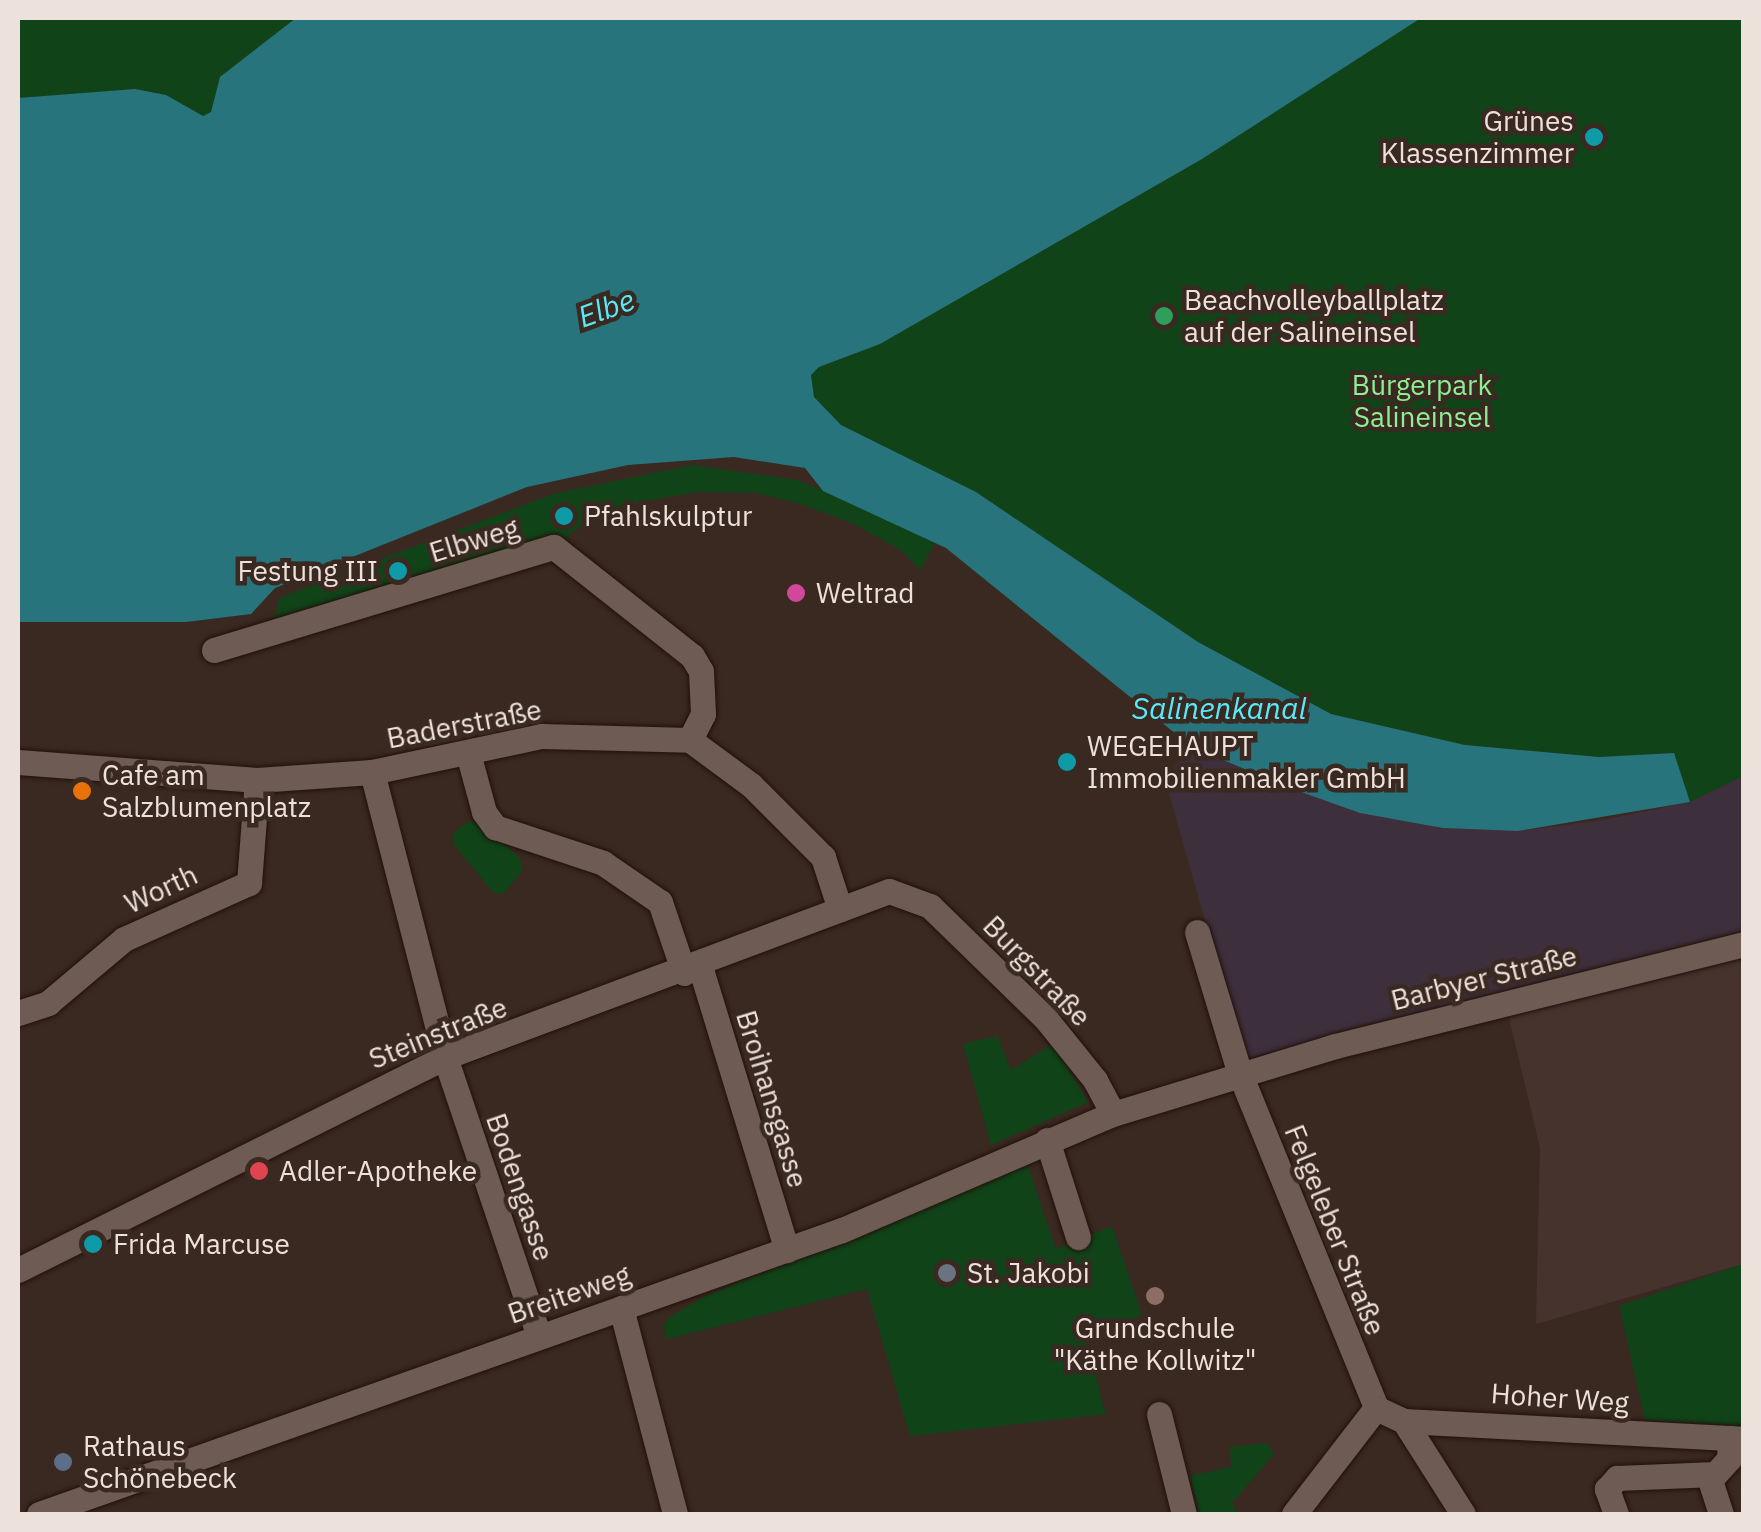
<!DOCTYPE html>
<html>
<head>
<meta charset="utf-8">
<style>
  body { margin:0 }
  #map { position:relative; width:1761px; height:1532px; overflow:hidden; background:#3a2921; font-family:"IBM Plex Sans",sans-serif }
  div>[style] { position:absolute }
  .commercial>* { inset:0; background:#46332e }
  .industrial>* { inset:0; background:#3e2f3c }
  .green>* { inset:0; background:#104418 }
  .water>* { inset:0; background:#27747d }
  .roads { filter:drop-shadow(0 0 2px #20110b) drop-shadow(0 0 2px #20110b) }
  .minor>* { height:25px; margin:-12.5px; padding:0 12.5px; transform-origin:12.5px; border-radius:12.5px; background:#6e5b53 }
  .dots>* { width:28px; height:28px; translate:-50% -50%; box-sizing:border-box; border:5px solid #3a2921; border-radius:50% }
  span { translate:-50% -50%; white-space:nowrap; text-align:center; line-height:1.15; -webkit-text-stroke:9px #3a2921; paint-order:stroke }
  .poi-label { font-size:28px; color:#ede1dc }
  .right { translate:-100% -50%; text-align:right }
  .left { translate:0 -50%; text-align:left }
  .park-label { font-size:28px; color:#8def94 }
  .street-label { font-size:28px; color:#ede1dc }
  .water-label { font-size:30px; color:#59eafa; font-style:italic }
  .frame { position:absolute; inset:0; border:20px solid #ede1dc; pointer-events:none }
</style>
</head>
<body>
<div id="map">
  <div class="commercial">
    <i style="clip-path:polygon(1743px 956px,1743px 1264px,1536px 1324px,1540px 1148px,1508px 1013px)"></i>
  </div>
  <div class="industrial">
    <i style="clip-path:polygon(1192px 747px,1290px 788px,1443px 828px,1518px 831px,1598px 821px,1690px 802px,1743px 776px,1743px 934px,1244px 1059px,1165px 779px)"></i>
  </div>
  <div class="green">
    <i style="clip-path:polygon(18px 18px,296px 18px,220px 77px,211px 113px,203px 116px,166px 95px,135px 89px,18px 98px)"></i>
    <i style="clip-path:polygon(1421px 18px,1743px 18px,1743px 776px,1690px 802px,1673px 753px,1599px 757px,1465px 745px,1331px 714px,1198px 642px,976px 492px,841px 425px,814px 397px,811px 374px,819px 367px,880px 344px,1202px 159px)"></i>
    <i style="clip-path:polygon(692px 465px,797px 480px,940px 535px,920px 570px,902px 551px,854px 524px,801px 504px,756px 493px,697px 492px,622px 505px,591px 517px,554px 547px,273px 631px,279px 598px,553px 494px)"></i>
    <i style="clip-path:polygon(468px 822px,479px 822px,520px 858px,522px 871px,503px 894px,494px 893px,455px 846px,452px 834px)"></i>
    <i style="clip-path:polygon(997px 1036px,1011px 1070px,1053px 1044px,1088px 1102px,991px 1145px,963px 1044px)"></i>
    <i style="clip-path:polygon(1027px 1164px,1056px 1249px,1112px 1226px,1142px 1315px,1084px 1335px,1106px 1414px,910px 1436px,867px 1289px,667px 1339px,663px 1326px,668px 1318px,704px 1297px)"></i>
    <i style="clip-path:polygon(1743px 1264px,1743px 1426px,1645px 1420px,1619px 1306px)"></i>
    <i style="clip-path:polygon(1267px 1443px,1274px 1454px,1232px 1503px,1238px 1514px,1199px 1514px,1190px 1476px,1231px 1467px,1230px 1447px)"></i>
  </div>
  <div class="water">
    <i style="clip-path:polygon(296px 18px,1421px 18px,1202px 159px,880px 344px,819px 367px,811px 375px,814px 397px,841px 425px,976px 492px,1198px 642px,1331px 714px,1465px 745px,1599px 757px,1674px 753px,1690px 802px,1518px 831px,1443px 828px,1360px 813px,1290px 788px,1192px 747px,946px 548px,823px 491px,805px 468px,734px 457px,628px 465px,527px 487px,275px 588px,251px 614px,186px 622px,18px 622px,18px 98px,135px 89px,166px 95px,203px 116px,211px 112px,220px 77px)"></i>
  </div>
  <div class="roads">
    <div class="minor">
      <i style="left:214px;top:650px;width:355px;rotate:-16.9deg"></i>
      <i style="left:554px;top:547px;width:176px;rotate:38.3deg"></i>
      <i style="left:692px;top:656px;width:17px;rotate:59deg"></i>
      <i style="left:701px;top:671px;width:43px;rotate:87.3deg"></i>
      <i style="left:703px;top:714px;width:29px;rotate:117deg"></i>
      <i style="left:468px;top:753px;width:61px;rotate:74.8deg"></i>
      <i style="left:484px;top:812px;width:19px;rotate:54deg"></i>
      <i style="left:495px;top:827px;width:114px;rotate:18.4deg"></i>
      <i style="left:603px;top:863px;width:69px;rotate:34.4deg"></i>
      <i style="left:660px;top:902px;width:75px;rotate:71.3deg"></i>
      <i style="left:18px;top:762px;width:240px;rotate:4.3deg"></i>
      <i style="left:257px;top:780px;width:115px;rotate:-4deg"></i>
      <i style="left:372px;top:772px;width:174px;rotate:-12deg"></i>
      <i style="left:542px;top:736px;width:148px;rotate:1.5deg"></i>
      <i style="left:690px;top:740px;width:76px;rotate:36.4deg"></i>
      <i style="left:751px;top:785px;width:102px;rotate:45deg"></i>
      <i style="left:823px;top:857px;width:55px;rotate:71.9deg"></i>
      <i style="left:372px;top:772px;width:294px;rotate:75.6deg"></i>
      <i style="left:445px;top:1057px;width:294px;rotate:71.4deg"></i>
      <i style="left:1197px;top:932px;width:148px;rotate:73.2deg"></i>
      <i style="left:1240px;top:1074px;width:361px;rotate:67.8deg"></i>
      <i style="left:700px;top:966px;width:297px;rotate:73deg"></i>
      <i style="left:18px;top:1013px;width:32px;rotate:-18deg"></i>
      <i style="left:48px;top:1003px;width:99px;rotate:-40.1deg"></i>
      <i style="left:124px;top:939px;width:137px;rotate:-24.1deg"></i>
      <i style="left:249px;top:883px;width:103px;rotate:-85.6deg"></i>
      <i style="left:1047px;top:1140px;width:102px;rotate:72.3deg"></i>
      <i style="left:18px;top:1270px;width:477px;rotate:-26.5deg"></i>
      <i style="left:445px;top:1057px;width:474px;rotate:-20.5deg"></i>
      <i style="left:889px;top:891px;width:44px;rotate:20.1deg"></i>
      <i style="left:930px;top:906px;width:162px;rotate:44.2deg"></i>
      <i style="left:1046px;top:1019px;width:78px;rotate:51.2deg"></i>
      <i style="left:1095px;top:1080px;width:38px;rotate:62deg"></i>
      <i style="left:621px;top:1308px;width:213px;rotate:75.3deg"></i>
      <i style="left:1376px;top:1408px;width:31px;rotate:25deg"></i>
      <i style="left:1404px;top:1421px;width:340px;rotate:3deg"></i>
      <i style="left:1159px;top:1414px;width:103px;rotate:76deg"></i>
      <i style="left:1404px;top:1421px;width:110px;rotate:57.6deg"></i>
      <i style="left:39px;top:1514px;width:852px;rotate:-19.48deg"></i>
      <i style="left:842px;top:1230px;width:295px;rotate:-23.2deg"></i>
      <i style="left:1113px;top:1114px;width:232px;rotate:-17deg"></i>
      <i style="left:1335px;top:1046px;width:422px;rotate:-14deg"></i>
      <i style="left:1294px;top:1514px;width:134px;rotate:-52.3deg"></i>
      <i style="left:1616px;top:1514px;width:27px;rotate:-110deg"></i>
      <i style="left:1607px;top:1489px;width:15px;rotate:-48deg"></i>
      <i style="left:1617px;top:1478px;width:98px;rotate:-2.3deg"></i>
      <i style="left:1721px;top:1514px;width:36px;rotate:-108deg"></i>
      <i style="left:1710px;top:1480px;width:28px;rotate:-48deg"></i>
      <i style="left:1729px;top:1459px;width:21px;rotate:-87deg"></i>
    </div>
  </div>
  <div class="dots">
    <i style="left:1594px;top:137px;background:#0f9aa8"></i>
    <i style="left:1164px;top:316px;background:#2e9e5b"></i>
    <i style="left:564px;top:516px;background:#0f9aa8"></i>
    <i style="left:398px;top:571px;background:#0f9aa8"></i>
    <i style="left:796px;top:593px;background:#d1479c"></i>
    <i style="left:1067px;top:762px;background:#0f9aa8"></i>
    <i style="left:82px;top:791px;background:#e8710a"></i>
    <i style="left:259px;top:1171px;background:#e0444e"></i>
    <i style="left:93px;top:1244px;background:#0f9aa8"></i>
    <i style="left:947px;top:1273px;background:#6b7280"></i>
    <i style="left:1155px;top:1296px;background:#8d6e63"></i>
    <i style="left:63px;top:1462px;background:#5c6f8a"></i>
  </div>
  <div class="poi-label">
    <span class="right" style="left:1574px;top:137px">Grünes<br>Klassenzimmer</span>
    <span class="left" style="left:1184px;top:316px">Beachvolleyballplatz<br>auf der Salineinsel</span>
    <span class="left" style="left:584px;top:516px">Pfahlskulptur</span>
    <span class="right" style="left:378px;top:571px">Festung III</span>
    <span class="left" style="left:816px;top:593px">Weltrad</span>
    <span class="left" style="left:1087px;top:762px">WEGEHAUPT<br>Immobilienmakler GmbH</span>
    <span class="left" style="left:102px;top:791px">Cafe am<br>Salzblumenplatz</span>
    <span class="left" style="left:279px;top:1171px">Adler-Apotheke</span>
    <span class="left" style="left:113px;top:1244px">Frida Marcuse</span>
    <span class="left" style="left:967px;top:1273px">St. Jakobi</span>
    <span style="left:1155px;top:1344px">Grundschule<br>"Käthe Kollwitz"</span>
    <span class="left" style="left:83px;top:1462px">Rathaus<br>Schönebeck</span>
  </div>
  <div class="park-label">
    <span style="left:1422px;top:401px">Bürgerpark<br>Salineinsel</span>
  </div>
  <div class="street-label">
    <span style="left:474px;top:540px;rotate:-17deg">Elbweg</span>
    <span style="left:464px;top:724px;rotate:-11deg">Baderstraße</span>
    <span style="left:161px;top:889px;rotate:-25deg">Worth</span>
    <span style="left:1037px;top:971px;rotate:46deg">Burgstraße</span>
    <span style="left:1484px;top:978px;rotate:-14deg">Barbyer Straße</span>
    <span style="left:438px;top:1033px;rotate:-22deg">Steinstraße</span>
    <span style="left:772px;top:1099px;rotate:73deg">Broihansgasse</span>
    <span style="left:520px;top:1187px;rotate:71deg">Bodengasse</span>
    <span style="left:1335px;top:1230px;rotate:68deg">Felgeleber Straße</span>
    <span style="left:569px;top:1294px;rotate:-19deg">Breiteweg</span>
    <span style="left:1560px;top:1398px;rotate:4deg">Hoher Weg</span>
  </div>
  <div class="water-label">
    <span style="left:606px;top:308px;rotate:-20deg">Elbe</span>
    <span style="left:1219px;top:708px">Salinenkanal</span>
  </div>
  <div class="frame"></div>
</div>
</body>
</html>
